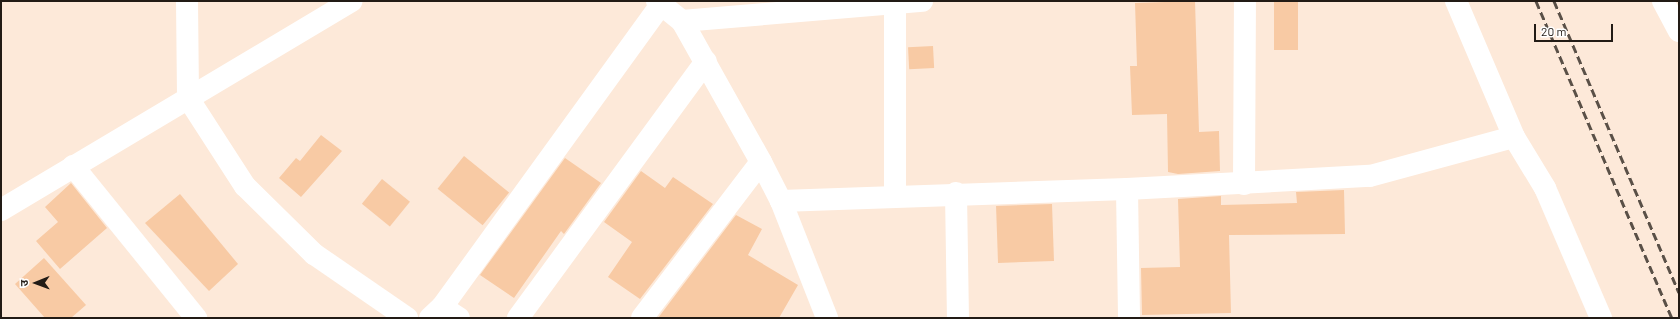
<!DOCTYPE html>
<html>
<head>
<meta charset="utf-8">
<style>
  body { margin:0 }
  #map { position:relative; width:1680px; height:319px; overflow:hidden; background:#fde9d9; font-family:Barlow,"Noto Sans Devanagari",sans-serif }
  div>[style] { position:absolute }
  .building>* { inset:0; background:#f8caa4; transform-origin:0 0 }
  .minor>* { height:22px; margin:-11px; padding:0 11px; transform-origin:11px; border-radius:11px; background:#fff }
  .rail>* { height:3px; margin-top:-1.5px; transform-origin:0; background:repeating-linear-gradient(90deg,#5a5047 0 8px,transparent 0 12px) }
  span { translate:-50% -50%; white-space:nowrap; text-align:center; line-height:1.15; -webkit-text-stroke:3px #fff; paint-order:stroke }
  .frame { position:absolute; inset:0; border:2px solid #221b15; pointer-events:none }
  .north { position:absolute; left:16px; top:263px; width:40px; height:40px; -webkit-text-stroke:3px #fff; paint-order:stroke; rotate:269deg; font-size:11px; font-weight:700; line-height:16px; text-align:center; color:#221b15 }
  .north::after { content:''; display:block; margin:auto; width:14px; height:18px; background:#221b15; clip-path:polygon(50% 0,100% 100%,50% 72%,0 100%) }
  .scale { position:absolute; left:1534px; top:24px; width:79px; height:18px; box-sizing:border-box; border:2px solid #221b15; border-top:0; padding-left:5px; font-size:12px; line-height:14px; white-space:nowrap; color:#221b15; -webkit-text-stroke:3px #fff; paint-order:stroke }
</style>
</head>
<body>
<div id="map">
  <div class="building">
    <i style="clip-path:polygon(1195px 1px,1199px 132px,1219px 131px,1220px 171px,1178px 174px,1168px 172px,1167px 114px,1132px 115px,1130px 66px,1137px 66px,1135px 3px)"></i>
    <i style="left:1274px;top:1px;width:24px;height:49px"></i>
    <i style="left:933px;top:46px;width:22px;height:25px;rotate:87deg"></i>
    <i style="clip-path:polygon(321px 135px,342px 151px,301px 197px,279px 178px,296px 158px,300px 161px)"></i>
    <i style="left:464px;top:156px;width:58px;height:42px;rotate:39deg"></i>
    <i style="clip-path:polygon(565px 158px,601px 183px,564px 234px,561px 231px,514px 298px,480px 275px)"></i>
    <i style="clip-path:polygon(641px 171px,665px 188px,673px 177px,713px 204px,640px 299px,608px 277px,632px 242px,604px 222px)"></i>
    <i style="left:382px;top:179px;width:36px;height:32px;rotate:39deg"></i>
    <i style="clip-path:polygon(71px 183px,107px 228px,60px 269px,36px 241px,58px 222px,45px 207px)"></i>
    <i style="clip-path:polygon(1344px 190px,1345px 234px,1229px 235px,1231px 313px,1142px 315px,1141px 268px,1180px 267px,1178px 199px,1221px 196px,1221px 205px,1297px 203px,1296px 192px)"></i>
    <i style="clip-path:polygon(180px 194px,238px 264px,209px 291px,145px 223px)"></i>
    <i style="left:1052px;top:204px;width:57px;height:56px;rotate:88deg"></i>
    <i style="clip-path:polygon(736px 215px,762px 229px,748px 255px,798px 285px,779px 318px,658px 318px)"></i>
    <i style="clip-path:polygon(44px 258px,86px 305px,71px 318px,45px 318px,15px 284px)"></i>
  </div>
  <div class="minor">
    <i style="left:187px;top:1px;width:97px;rotate:89.4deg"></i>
    <i style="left:188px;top:98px;width:105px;rotate:57.1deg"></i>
    <i style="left:245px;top:186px;width:97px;rotate:44.6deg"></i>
    <i style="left:314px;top:254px;width:113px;rotate:34.5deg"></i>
    <i style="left:657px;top:1px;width:32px;rotate:39deg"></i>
    <i style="left:682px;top:21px;width:162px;rotate:60.7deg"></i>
    <i style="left:761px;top:162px;width:44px;rotate:62.9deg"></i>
    <i style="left:781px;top:201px;width:126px;rotate:68.5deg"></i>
    <i style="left:895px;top:1px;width:194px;rotate:90deg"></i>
    <i style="left:1456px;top:1px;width:148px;rotate:66.9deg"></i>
    <i style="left:1514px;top:137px;width:60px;rotate:58.7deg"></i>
    <i style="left:1545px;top:188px;width:142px;rotate:66.7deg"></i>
    <i style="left:1663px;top:1px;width:34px;rotate:62deg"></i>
    <i style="left:682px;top:21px;width:241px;rotate:-4.8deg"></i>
    <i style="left:73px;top:166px;width:196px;rotate:51deg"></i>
    <i style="left:1244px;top:184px;width:183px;rotate:-89.7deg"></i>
    <i style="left:1127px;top:189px;width:243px;rotate:-3.1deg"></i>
    <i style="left:1370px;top:176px;width:149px;rotate:-15.2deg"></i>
    <i style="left:956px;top:193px;width:125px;rotate:89.1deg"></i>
    <i style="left:781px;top:201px;width:346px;rotate:-2deg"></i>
    <i style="left:1127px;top:189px;width:129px;rotate:89.1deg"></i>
    <i style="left:1px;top:210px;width:408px;rotate:-30.8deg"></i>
    <i style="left:442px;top:307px;width:374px;rotate:-54.1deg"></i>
    <i style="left:430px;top:318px;width:16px;rotate:-43deg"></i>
    <i style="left:442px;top:307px;width:20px;rotate:33deg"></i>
    <i style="left:518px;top:318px;width:318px;rotate:-53.8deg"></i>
    <i style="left:642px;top:318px;width:196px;rotate:-52.7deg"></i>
  </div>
  <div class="rail">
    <i style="left:1536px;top:1px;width:345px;rotate:66.8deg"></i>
    <i style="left:1554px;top:1px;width:317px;rotate:66.8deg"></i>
  </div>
  <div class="frame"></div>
  <div class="north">उ</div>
  <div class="scale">20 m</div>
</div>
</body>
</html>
